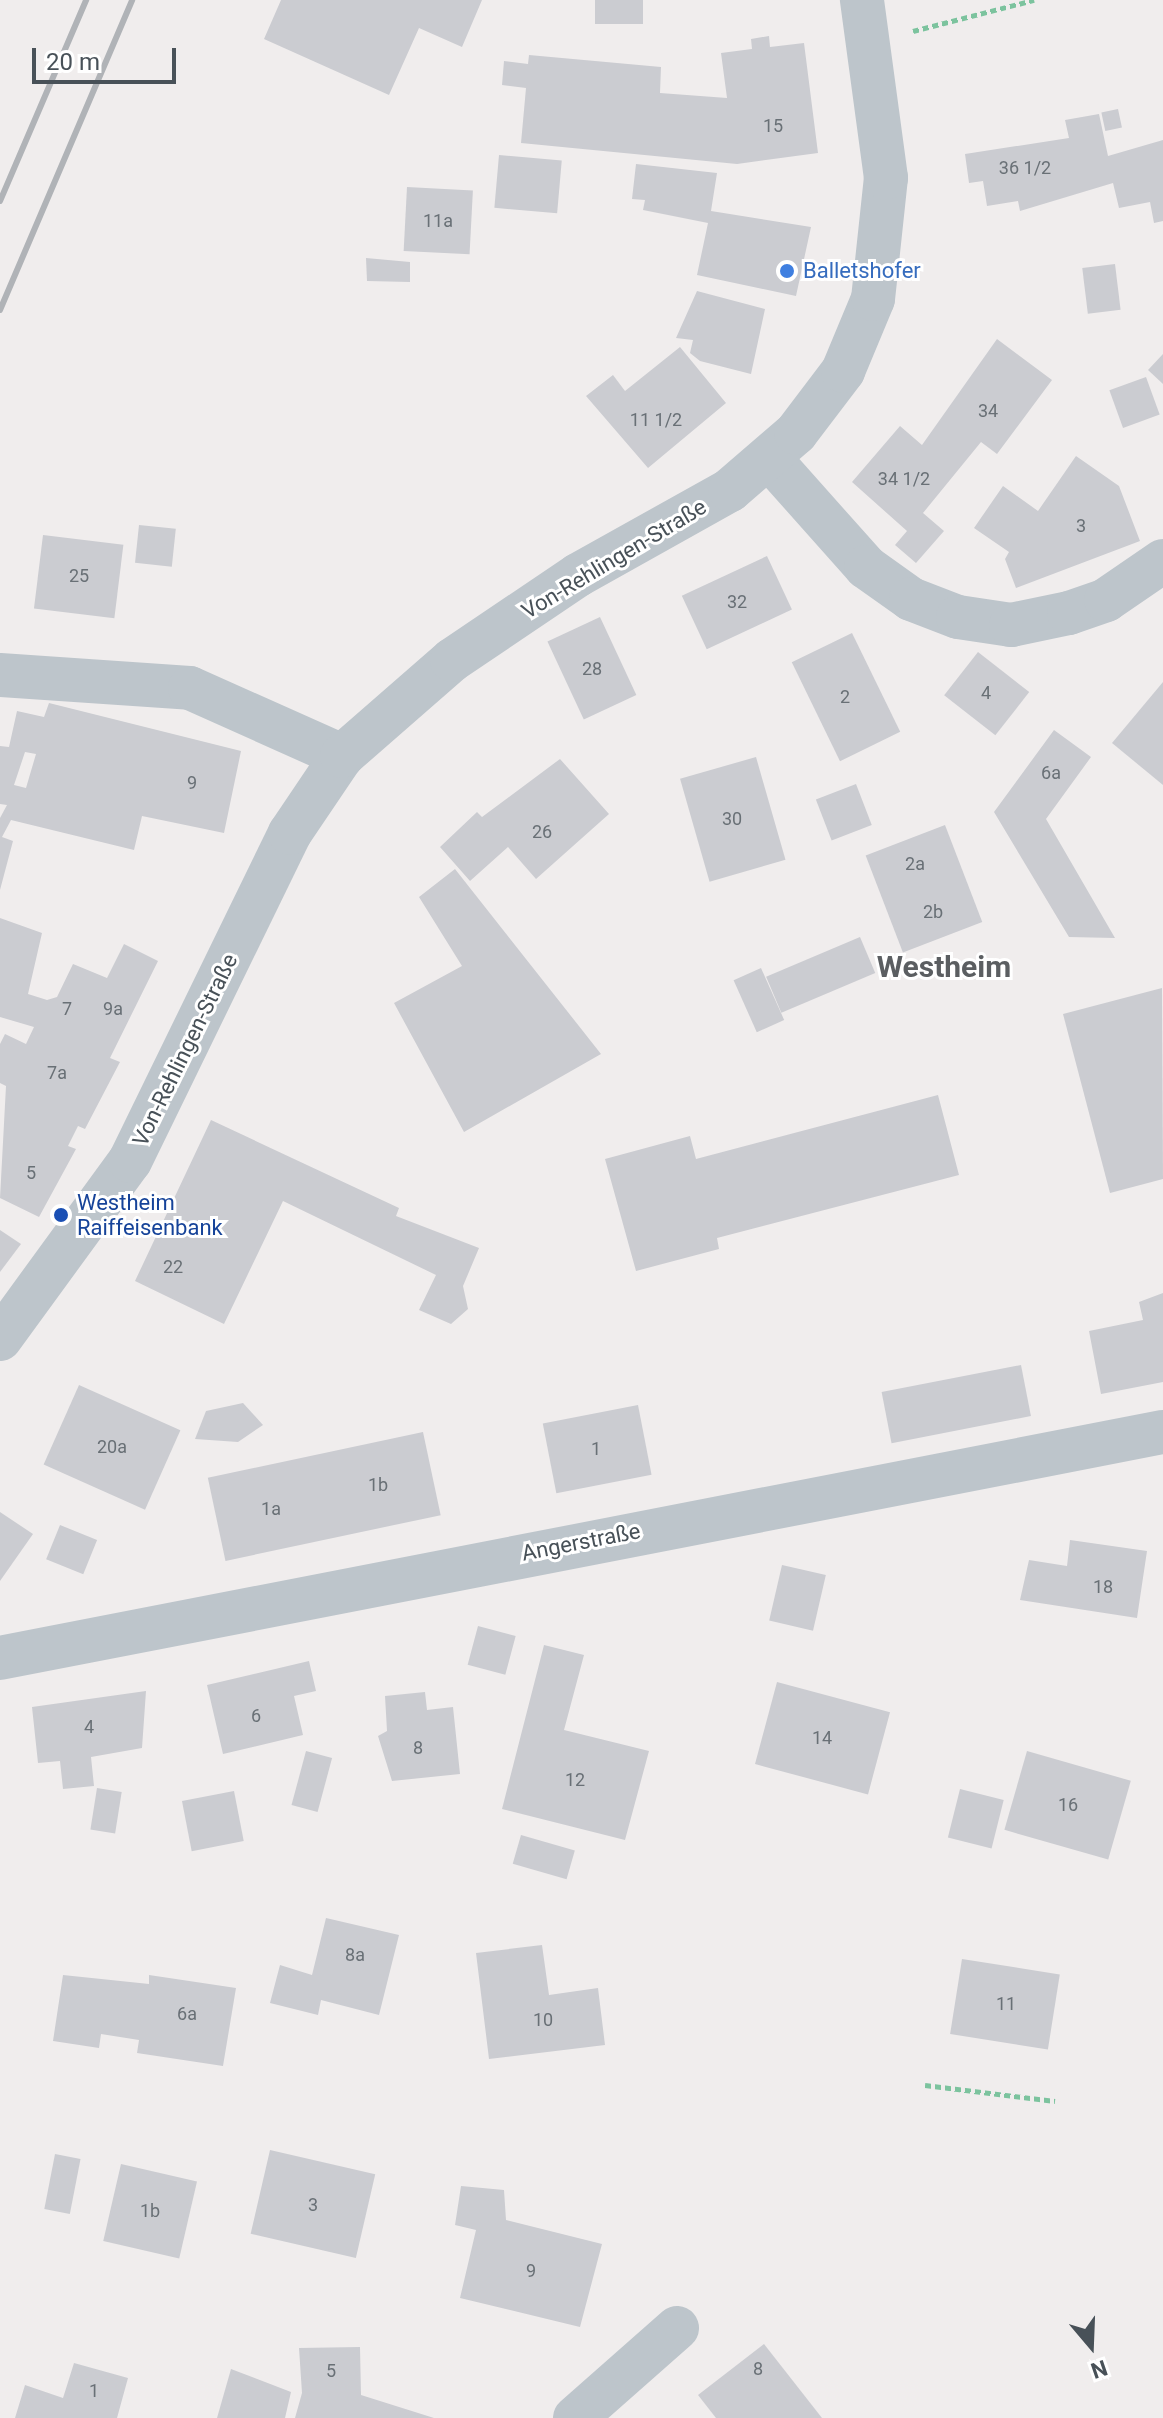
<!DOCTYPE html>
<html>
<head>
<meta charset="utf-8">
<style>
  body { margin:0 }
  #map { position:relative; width:1163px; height:2418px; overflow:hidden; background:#f0eded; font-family:Roboto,sans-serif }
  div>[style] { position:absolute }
  .building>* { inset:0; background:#cbccd1; transform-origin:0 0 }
  .path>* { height:5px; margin-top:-2.5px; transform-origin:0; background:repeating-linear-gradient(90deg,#7cc39e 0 6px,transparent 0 10px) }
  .minor>* { height:44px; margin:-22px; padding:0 22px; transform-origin:22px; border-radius:22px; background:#bdc5cb }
  .rail>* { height:6px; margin:-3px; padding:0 3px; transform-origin:3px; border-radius:3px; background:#b0b3b7 }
  .dots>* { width:22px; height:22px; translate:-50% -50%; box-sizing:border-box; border:4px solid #fff; border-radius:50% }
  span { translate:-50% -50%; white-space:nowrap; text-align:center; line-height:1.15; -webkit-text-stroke:6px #fff; paint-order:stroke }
  .number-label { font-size:18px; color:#697076 }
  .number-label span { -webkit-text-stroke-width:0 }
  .shop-label { font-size:22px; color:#366cbe }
  .left { translate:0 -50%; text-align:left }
  .street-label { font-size:22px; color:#485158 }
  .transit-label { font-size:22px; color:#164399 }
  .district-label { font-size:30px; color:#5b5e61; font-weight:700 }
  .north { position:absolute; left:1051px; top:2306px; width:80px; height:80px; -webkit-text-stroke:6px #fff; paint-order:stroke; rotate:161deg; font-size:22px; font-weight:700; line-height:32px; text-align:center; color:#485158 }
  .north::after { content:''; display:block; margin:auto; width:28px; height:36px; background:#485158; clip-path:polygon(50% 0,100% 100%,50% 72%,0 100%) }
  .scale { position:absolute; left:32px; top:48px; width:144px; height:36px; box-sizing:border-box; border:4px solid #485158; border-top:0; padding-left:10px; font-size:24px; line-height:28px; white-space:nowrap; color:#485158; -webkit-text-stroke:6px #fff; paint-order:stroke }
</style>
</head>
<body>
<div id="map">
  <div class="building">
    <i style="clip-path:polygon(281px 0,482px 0,462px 47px,419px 28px,389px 95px,264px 39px)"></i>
    <i style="left:595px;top:0;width:48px;height:24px"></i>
    <i style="clip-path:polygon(769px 36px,770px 47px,804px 43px,818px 153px,737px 164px,521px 143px,526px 88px,502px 85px,504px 61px,528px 64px,529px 55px,661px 67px,660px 93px,727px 98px,721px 53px,752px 49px,751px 39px)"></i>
    <i style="left:1118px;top:109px;width:19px;height:17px;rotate:78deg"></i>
    <i style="clip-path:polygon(1099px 114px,1108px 156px,1163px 140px,1163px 221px,1154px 223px,1150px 202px,1119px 208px,1113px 183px,1020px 211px,1018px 201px,987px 206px,983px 181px,969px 183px,965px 154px,1069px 138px,1065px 120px)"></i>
    <i style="left:499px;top:155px;width:63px;height:53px;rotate:5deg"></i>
    <i style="clip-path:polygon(636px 164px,717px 173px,711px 211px,811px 227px,796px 296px,697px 275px,708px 223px,643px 210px,645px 200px,632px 199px)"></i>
    <i style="left:407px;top:187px;width:66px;height:64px;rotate:3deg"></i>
    <i style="clip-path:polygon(366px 258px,410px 262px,410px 282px,367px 281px)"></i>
    <i style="left:1115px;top:264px;width:46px;height:33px;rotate:83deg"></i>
    <i style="clip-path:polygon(697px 291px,765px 309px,751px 374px,700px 361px,690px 353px,693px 340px,676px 338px)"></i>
    <i style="clip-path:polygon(997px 339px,1052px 380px,997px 454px,981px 442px,923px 513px,944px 531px,916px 563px,895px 545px,907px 531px,852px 482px,900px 426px,922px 445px)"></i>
    <i style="clip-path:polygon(680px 347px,726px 403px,648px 468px,586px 396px,613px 375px,625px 391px)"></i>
    <i style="clip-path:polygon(1163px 354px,1163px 384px,1148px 370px)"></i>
    <i style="left:1146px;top:377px;width:40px;height:39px;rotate:70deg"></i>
    <i style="clip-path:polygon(1076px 456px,1119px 486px,1140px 541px,1016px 588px,1005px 559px,1009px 552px,974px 528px,1003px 486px,1038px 511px)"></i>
    <i style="left:139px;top:525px;width:37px;height:38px;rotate:6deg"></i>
    <i style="left:43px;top:535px;width:81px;height:74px;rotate:7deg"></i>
    <i style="left:767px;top:556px;width:59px;height:94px;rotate:65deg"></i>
    <i style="left:600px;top:617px;width:86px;height:58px;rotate:65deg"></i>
    <i style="left:852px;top:633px;width:110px;height:67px;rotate:64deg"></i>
    <i style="left:978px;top:652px;width:65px;height:55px;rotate:38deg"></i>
    <i style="clip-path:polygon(1163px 682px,1163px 785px,1112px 743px)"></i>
    <i style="clip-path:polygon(evenodd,49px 703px,241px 751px,224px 833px,142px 816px,134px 850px,11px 820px,2px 837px,13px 841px,0 890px,0 818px,7px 805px,0 804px,0 746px,9px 747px,17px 711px,44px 717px,49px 703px,25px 752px,36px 754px,26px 788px,14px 785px,25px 752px)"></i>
    <i style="clip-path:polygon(1054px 730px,1091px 757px,1046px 819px,1115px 938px,1069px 937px,994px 812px)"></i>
    <i style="left:756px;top:757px;width:107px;height:79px;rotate:74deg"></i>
    <i style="clip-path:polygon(560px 759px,609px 814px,536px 879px,508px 847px,470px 881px,440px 847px,477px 812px,482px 817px)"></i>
    <i style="left:856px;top:784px;width:44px;height:43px;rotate:69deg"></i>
    <i style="left:945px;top:825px;width:104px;height:85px;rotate:69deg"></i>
    <i style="clip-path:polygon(455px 869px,601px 1054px,464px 1132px,394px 1003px,462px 966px,419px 897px)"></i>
    <i style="clip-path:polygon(0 918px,42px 933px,28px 994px,47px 1000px,57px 997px,73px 964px,107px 978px,124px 944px,158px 961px,110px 1058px,120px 1062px,85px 1129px,78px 1126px,68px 1146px,76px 1149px,39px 1217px,0 1198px,6px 1086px,0 1083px,0 1044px,5px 1034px,26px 1044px,34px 1027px,0 1017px)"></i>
    <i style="left:860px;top:937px;width:39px;height:102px;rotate:67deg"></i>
    <i style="left:761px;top:968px;width:57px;height:30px;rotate:66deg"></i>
    <i style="clip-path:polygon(1162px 988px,1163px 1179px,1110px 1193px,1063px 1014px)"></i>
    <i style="clip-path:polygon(938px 1095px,959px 1175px,717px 1238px,719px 1249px,636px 1271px,605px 1159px,690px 1136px,696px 1159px)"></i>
    <i style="clip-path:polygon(211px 1120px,399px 1208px,396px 1216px,479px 1248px,463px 1286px,468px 1309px,451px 1324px,419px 1310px,436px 1275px,283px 1201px,224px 1324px,135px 1281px)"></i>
    <i style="clip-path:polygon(0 1230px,21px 1244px,0 1272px)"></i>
    <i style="clip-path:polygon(1163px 1293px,1163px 1382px,1101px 1394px,1089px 1331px,1143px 1320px,1139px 1302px)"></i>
    <i style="left:1021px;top:1365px;width:52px;height:142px;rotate:79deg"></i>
    <i style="left:79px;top:1385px;width:111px;height:87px;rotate:24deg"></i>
    <i style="clip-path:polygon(243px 1403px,263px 1425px,238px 1442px,195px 1439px,206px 1411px)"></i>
    <i style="left:638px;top:1405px;width:71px;height:97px;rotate:79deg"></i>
    <i style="left:423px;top:1432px;width:85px;height:220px;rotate:78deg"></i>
    <i style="clip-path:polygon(0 1512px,33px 1534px,0 1581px)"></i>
    <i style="left:60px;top:1525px;width:40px;height:37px;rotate:22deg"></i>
    <i style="clip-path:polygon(1070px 1540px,1147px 1551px,1137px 1618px,1020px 1600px,1029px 1560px,1067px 1566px)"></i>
    <i style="left:782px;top:1565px;width:45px;height:57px;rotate:13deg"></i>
    <i style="left:478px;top:1626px;width:39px;height:40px;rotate:15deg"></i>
    <i style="clip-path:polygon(544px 1645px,584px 1655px,564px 1730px,649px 1751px,625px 1840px,502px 1809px)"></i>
    <i style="clip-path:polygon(309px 1661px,316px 1691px,294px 1696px,303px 1735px,223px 1754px,207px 1685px)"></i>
    <i style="left:777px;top:1682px;width:117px;height:85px;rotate:15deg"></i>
    <i style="clip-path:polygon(146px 1691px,142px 1748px,91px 1757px,94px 1786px,63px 1789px,60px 1761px,38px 1763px,32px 1707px)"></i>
    <i style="clip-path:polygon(425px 1692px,427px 1710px,453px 1707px,460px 1774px,392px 1781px,378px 1736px,387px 1731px,385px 1696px)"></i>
    <i style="left:306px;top:1751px;width:27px;height:56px;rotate:15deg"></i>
    <i style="left:1027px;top:1751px;width:108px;height:82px;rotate:16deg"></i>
    <i style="left:97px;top:1788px;width:25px;height:42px;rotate:9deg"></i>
    <i style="left:960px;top:1789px;width:45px;height:50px;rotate:14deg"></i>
    <i style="left:234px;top:1791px;width:51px;height:53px;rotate:79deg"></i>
    <i style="left:521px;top:1835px;width:56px;height:30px;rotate:16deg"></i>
    <i style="clip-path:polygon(326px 1918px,399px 1935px,379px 2015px,321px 2000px,318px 2015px,270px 2003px,280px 1965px,312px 1975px)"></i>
    <i style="clip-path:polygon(542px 1945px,549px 1995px,598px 1988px,605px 2045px,489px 2059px,476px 1953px)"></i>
    <i style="left:962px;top:1959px;width:99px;height:76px;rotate:9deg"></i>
    <i style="clip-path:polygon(63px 1975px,149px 1984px,149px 1975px,236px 1988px,223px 2066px,137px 2053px,139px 2040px,101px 2034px,99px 2048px,53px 2041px)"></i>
    <i style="left:270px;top:2150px;width:108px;height:86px;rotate:13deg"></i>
    <i style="left:55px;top:2154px;width:26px;height:56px;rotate:11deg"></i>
    <i style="left:121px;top:2164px;width:78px;height:79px;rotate:13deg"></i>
    <i style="clip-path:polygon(461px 2186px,504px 2190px,506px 2220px,602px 2244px,580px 2327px,460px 2298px,476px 2230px,455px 2225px)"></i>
    <i style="clip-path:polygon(764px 2344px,822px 2418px,716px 2418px,698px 2395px)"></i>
    <i style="clip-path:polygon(360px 2347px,361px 2395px,434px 2418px,295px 2418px,302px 2393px,299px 2348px)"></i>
    <i style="clip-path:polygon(74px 2363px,128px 2378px,117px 2418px,15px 2418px,25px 2385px,63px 2398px)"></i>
    <i style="clip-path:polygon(231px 2369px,291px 2392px,285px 2418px,217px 2418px)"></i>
  </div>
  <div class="path">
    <i style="left:913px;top:31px;width:125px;rotate:-14.4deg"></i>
    <i style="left:925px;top:2085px;width:131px;rotate:7deg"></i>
  </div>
  <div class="minor">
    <i style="left:769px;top:458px;width:146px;rotate:48.3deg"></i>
    <i style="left:866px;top:567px;width:55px;rotate:35.4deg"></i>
    <i style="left:911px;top:599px;width:50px;rotate:21deg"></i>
    <i style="left:958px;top:617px;width:54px;rotate:8.6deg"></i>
    <i style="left:1011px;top:625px;width:59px;rotate:-11.7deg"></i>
    <i style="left:1069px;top:613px;width:39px;rotate:-19deg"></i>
    <i style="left:1106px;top:600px;width:69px;rotate:-34.4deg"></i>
    <i style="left:0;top:675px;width:190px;rotate:3.9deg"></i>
    <i style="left:190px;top:688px;width:167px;rotate:24.1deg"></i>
    <i style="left:0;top:1339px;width:220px;rotate:-53.9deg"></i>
    <i style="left:130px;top:1161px;width:365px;rotate:-64deg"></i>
    <i style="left:290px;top:833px;width:93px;rotate:-56deg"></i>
    <i style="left:342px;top:756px;width:146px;rotate:-41.1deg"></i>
    <i style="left:452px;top:660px;width:152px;rotate:-34deg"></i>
    <i style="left:578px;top:575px;width:174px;rotate:-29.2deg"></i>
    <i style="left:730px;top:490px;width:87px;rotate:-40.8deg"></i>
    <i style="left:796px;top:433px;width:78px;rotate:-52.8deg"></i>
    <i style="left:843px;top:371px;width:78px;rotate:-67.4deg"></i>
    <i style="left:873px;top:299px;width:122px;rotate:-83.9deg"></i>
    <i style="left:886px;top:178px;width:180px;rotate:-97.7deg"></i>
    <i style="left:0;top:1658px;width:1185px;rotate:-11deg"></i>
    <i style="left:575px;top:2418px;width:136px;rotate:-41.4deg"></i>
  </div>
  <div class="rail">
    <i style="left:0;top:201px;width:219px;rotate:-66.8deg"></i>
    <i style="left:0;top:310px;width:337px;rotate:-66.9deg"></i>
  </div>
  <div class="dots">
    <i style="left:787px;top:271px;background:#3f7fe0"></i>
    <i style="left:61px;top:1215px;background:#1a4fb4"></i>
  </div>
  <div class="number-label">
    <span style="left:773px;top:126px">15</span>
    <span style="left:1025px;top:168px">36 1/2</span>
    <span style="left:438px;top:221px">11a</span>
    <span style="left:988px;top:411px">34</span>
    <span style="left:656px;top:420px">11 1/2</span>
    <span style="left:904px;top:479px">34 1/2</span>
    <span style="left:1081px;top:526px">3</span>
    <span style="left:79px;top:576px">25</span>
    <span style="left:737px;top:602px">32</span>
    <span style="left:592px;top:669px">28</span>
    <span style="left:986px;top:693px">4</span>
    <span style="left:845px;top:697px">2</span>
    <span style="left:1051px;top:773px">6a</span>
    <span style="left:192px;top:783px">9</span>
    <span style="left:732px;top:819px">30</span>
    <span style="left:542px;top:832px">26</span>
    <span style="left:915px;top:864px">2a</span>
    <span style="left:933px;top:912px">2b</span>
    <span style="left:67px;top:1009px">7</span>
    <span style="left:113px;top:1009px">9a</span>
    <span style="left:57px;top:1073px">7a</span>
    <span style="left:31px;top:1173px">5</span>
    <span style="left:173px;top:1267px">22</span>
    <span style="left:112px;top:1447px">20a</span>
    <span style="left:596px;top:1449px">1</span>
    <span style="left:378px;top:1485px">1b</span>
    <span style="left:271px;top:1509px">1a</span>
    <span style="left:1103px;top:1587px">18</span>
    <span style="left:256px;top:1716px">6</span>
    <span style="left:89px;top:1727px">4</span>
    <span style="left:822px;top:1738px">14</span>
    <span style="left:418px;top:1748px">8</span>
    <span style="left:575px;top:1780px">12</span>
    <span style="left:1068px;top:1805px">16</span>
    <span style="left:355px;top:1955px">8a</span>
    <span style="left:1006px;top:2004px">11</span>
    <span style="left:187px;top:2014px">6a</span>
    <span style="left:543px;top:2020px">10</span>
    <span style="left:313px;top:2205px">3</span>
    <span style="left:150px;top:2211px">1b</span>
    <span style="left:531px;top:2271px">9</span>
    <span style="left:758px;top:2369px">8</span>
    <span style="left:331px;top:2371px">5</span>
    <span style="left:94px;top:2391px">1</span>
  </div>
  <div class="shop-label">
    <span class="left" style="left:803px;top:271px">Balletshofer</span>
  </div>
  <div class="street-label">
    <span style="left:614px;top:559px;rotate:-31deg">Von-Rehlingen-Straße</span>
    <span style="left:185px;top:1050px;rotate:-64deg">Von-Rehlingen-Straße</span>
    <span style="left:581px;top:1542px;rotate:-11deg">Angerstraße</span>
  </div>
  <div class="transit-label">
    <span class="left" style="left:77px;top:1215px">Westheim<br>Raiffeisenbank</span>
  </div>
  <div class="district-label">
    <span style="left:944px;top:967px">Westheim</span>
  </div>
  <div class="north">N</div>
  <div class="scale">20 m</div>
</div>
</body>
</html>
